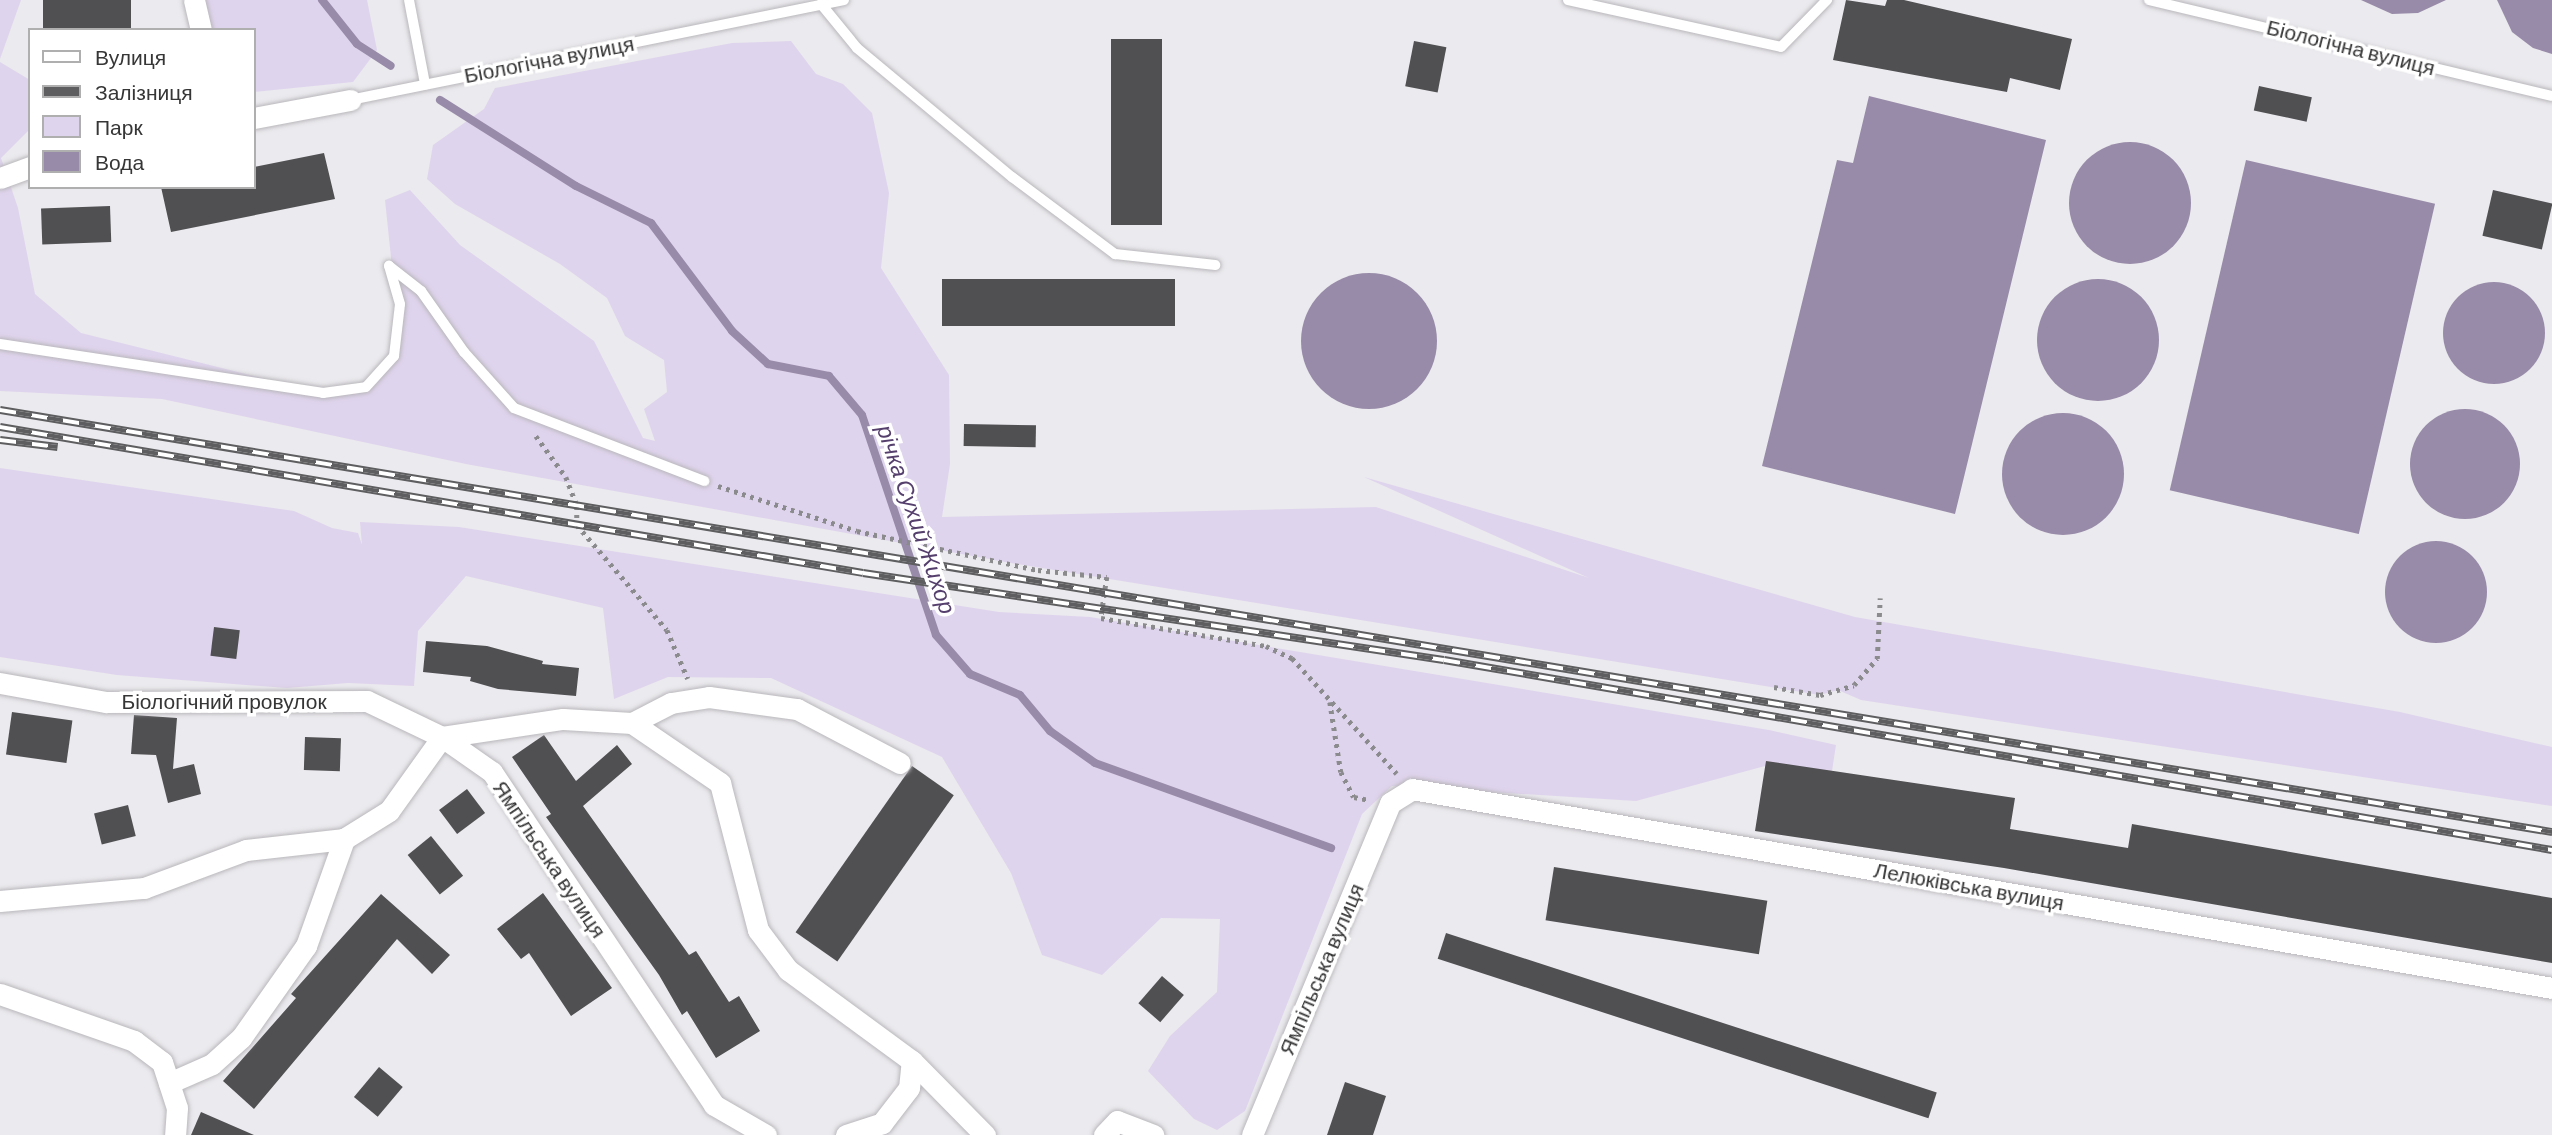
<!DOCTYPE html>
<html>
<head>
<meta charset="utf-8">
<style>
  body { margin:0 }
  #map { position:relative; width:2552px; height:1135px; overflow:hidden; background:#ebeaee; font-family:Barlow,sans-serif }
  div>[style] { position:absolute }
  .green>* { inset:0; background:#dfd4ed }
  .water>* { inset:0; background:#988ba9; transform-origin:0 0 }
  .round { border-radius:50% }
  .stream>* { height:8px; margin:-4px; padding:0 4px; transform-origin:4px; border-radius:4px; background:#988ba9 }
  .building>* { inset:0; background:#504f52; transform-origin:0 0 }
  .path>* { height:4.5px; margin-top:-2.25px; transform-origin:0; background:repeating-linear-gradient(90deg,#8b8a8d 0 3.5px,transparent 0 8.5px) }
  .roads { filter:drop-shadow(0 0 2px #b9b7bb) drop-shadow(0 0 2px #b9b7bb) }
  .service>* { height:10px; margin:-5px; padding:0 5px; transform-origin:5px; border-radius:5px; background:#fff }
  .minor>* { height:21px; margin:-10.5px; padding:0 10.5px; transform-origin:10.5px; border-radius:10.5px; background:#fff }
  .rail>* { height:8px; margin-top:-4px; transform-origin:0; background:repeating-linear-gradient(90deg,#fff 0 16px,#5e5e60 0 32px); box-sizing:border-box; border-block:2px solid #5e5e60 }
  span { translate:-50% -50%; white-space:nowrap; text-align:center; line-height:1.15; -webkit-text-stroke:7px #fff; paint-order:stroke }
  .street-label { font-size:21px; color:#363637 }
  .water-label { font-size:23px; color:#553f6c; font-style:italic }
  .legend { position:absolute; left:28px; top:28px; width:228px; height:161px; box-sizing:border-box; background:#fff; border:2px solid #afafaf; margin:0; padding:9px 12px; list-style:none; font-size:21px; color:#363637 }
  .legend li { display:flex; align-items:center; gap:14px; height:35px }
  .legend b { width:35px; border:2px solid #afafaf }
</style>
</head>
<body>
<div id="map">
  <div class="green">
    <i style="clip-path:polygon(0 0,21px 0,0 59px)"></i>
    <i style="clip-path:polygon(195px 0,367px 0,377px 50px,353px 82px,254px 92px,254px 30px,205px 30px)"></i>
    <i style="clip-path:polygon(791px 41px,816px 74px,843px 84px,872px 113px,889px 193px,881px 268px,949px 375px,950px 464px,942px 517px,1376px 507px,1589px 578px,1364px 477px,1855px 617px,2400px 712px,2552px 747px,2552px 806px,1861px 700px,1838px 690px,1820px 695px,1011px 563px,466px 464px,162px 399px,0 391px,0 62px,30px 80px,30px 129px,1px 158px,18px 208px,35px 294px,81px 333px,323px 393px,366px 387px,394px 356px,398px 324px,385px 200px,410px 190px,460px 245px,594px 341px,643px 438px,655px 441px,644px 409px,667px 392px,664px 360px,625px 336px,607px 298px,560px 264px,455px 204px,427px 179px,433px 145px,484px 109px,495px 88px,732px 43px)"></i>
    <i style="clip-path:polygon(0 468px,294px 511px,332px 528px,358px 533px,362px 545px,360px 522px,459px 527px,999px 612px,1090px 617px,1769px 730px,1836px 745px,1832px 771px,1765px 766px,1636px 801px,1392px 786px,1362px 814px,1245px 1111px,1217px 1130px,1194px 1119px,1148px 1071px,1170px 1036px,1217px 992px,1220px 919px,1161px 918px,1102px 975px,1042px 955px,1011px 873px,942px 757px,771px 678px,668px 677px,614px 699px,603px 608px,466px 576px,418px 631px,414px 686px,348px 683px,287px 688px,117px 675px,0 657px)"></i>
  </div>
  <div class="water">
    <i style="clip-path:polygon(2361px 0,2446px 0,2418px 13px,2392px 14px)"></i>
    <i style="clip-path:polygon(2497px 0,2552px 0,2552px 54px,2533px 48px,2512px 32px)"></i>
    <i style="clip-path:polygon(1869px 96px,2046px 140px,1955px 514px,1762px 466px,1837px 160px,1853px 163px)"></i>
    <i class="round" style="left:2069px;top:142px;width:122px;height:122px"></i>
    <i style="left:2246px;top:160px;width:194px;height:339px;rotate:13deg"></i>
    <i class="round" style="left:1301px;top:273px;width:136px;height:136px"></i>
    <i class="round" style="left:2037px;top:279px;width:122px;height:122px"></i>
    <i class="round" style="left:2443px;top:282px;width:102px;height:102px"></i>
    <i class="round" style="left:2410px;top:409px;width:110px;height:110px"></i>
    <i class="round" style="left:2002px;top:413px;width:122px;height:122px"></i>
    <i class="round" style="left:2385px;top:541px;width:102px;height:102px"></i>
  </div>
  <div class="stream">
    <i style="left:322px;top:0;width:56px;rotate:51.5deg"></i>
    <i style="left:357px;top:44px;width:40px;rotate:32.9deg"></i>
    <i style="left:440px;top:100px;width:161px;rotate:32.3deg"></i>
    <i style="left:576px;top:186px;width:84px;rotate:26.3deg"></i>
    <i style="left:651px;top:223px;width:135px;rotate:53.1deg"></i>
    <i style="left:732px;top:331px;width:49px;rotate:42.5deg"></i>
    <i style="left:768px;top:364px;width:62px;rotate:11.1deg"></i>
    <i style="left:829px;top:376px;width:51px;rotate:49.8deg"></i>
    <i style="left:862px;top:415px;width:232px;rotate:71.4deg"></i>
    <i style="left:936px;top:635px;width:52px;rotate:48.9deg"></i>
    <i style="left:970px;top:674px;width:54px;rotate:22.8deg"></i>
    <i style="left:1020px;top:695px;width:47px;rotate:50.2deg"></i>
    <i style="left:1050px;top:731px;width:55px;rotate:35.4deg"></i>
    <i style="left:1095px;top:763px;width:251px;rotate:19.8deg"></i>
  </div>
  <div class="building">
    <i style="left:43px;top:0;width:88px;height:31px"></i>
    <i style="clip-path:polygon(1846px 0,1885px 6px,1887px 0,1904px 0,2072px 39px,2060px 90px,2010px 78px,2007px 92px,1833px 60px)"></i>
    <i style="left:1111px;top:39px;width:51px;height:186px"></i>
    <i style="left:1414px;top:41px;width:33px;height:46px;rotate:11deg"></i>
    <i style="left:2259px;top:86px;width:54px;height:25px;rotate:12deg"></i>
    <i style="clip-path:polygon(324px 153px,335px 199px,171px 232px,161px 187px,254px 187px,254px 167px)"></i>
    <i style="left:2493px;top:190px;width:61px;height:47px;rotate:13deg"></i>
    <i style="left:110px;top:206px;width:36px;height:69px;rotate:88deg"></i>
    <i style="left:942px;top:279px;width:233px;height:47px"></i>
    <i style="left:964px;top:424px;width:72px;height:22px;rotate:1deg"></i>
    <i style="left:214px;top:627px;width:26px;height:29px;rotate:7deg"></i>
    <i style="clip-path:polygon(426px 641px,487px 646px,543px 661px,542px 664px,579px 668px,576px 696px,498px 689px,470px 681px,471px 677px,423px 672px)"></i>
    <i style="left:12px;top:712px;width:61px;height:43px;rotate:8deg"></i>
    <i style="clip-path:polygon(134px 715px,177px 718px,173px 769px,194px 764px,201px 794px,168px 803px,156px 755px,131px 754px)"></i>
    <i style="clip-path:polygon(544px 735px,576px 781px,617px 745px,632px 764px,583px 806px,689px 955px,696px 951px,729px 1002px,739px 996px,760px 1031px,716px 1058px,687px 1011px,682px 1015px,659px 975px,546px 817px,551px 814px,512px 757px)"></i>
    <i style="left:305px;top:737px;width:36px;height:33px;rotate:2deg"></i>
    <i style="clip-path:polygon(1766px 761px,2015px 798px,2010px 829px,2128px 848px,2132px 824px,2552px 898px,2552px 963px,2004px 868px,1755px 831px)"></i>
    <i style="left:912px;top:766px;width:51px;height:203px;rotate:35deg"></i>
    <i style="left:467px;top:789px;width:30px;height:35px;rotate:53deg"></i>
    <i style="left:128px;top:805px;width:32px;height:35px;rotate:76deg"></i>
    <i style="left:431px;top:836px;width:51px;height:30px;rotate:51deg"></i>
    <i style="left:1554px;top:867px;width:216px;height:54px;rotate:9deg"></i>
    <i style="clip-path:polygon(543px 893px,612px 988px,571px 1016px,529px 953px,521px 959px,497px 929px)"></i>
    <i style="clip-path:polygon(381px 894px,450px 955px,432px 974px,397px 939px,254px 1109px,223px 1081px,296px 998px,291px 994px)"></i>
    <i style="left:1446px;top:933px;width:516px;height:27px;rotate:18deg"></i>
    <i style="left:1162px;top:976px;width:29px;height:36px;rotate:41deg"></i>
    <i style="left:379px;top:1067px;width:31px;height:39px;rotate:40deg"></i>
    <i style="clip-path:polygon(1345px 1082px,1386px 1096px,1373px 1135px,1327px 1135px)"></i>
    <i style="clip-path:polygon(201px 1112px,254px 1135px,191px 1135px)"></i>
  </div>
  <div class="path">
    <i style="left:536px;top:436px;width:51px;rotate:53.8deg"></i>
    <i style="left:566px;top:477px;width:31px;rotate:69deg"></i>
    <i style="left:577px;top:506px;width:19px;rotate:90deg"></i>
    <i style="left:577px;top:525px;width:138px;rotate:49.4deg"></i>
    <i style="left:667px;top:630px;width:53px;rotate:66.8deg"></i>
    <i style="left:718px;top:486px;width:146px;rotate:17.9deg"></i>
    <i style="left:857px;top:531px;width:185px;rotate:12.2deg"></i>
    <i style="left:1038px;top:570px;width:69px;rotate:5.8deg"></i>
    <i style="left:1107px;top:577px;width:41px;rotate:98.3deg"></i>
    <i style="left:1101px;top:618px;width:167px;rotate:9.6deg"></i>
    <i style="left:1266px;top:646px;width:29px;rotate:25deg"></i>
    <i style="left:1292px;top:658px;width:156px;rotate:47.8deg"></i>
    <i style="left:1774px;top:687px;width:47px;rotate:9.9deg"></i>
    <i style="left:1820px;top:695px;width:35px;rotate:-16deg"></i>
    <i style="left:1854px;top:685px;width:35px;rotate:-49deg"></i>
    <i style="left:1877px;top:659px;width:61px;rotate:-87.2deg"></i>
    <i style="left:1330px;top:702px;width:71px;rotate:81.1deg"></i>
    <i style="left:1341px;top:772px;width:28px;rotate:63deg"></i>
    <i style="left:1354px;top:797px;width:15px;rotate:11deg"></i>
  </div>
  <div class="roads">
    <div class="service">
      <i style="left:409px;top:0;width:86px;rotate:79.2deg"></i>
      <i style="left:1568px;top:0;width:218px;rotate:12.4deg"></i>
      <i style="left:1781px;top:47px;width:66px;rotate:-45.6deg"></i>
      <i style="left:2149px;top:0;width:414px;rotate:13.4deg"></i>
      <i style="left:821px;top:4px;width:57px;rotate:50.7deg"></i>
      <i style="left:857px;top:48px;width:202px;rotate:39.8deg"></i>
      <i style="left:1012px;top:177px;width:129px;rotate:36.8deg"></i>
      <i style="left:1115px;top:254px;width:101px;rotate:6.3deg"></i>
      <i style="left:350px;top:100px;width:504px;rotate:-11.44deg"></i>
      <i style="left:389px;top:266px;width:41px;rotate:38deg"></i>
      <i style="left:421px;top:291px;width:75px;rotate:54.8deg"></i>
      <i style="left:464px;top:352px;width:75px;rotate:48.2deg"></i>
      <i style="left:514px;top:408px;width:204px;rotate:21deg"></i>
      <i style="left:0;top:344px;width:327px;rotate:8.6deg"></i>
      <i style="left:323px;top:393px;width:43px;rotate:-7.9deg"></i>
      <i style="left:366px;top:387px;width:42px;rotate:-47.9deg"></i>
      <i style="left:394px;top:356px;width:52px;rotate:-83.4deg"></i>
      <i style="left:400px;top:304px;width:40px;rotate:-106deg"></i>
    </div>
    <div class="minor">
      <i style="left:194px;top:0;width:31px;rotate:77deg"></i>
      <i style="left:254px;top:118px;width:98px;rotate:-10.6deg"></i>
      <i style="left:0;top:178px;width:32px;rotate:-20deg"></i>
      <i style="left:0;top:683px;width:108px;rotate:10.2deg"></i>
      <i style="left:106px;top:702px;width:261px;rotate:-0.2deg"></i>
      <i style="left:367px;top:701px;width:83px;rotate:25.6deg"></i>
      <i style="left:442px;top:737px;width:61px;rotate:35deg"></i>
      <i style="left:492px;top:772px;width:400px;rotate:56.3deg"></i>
      <i style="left:714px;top:1105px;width:60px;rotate:30deg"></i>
      <i style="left:632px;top:723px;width:44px;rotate:-27.1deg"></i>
      <i style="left:671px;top:703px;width:38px;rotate:-9deg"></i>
      <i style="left:709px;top:697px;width:89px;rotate:7.8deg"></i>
      <i style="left:797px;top:709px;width:116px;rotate:27.7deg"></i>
      <i style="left:442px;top:737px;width:122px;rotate:-8.5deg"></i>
      <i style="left:563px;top:719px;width:69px;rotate:3.3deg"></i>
      <i style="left:632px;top:723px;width:107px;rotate:34.3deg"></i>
      <i style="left:720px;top:783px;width:152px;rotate:75.5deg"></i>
      <i style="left:758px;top:930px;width:50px;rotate:53.1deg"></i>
      <i style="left:788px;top:970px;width:154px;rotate:36.3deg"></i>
      <i style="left:912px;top:1061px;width:104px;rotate:45.4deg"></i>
      <i style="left:0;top:901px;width:145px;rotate:-5.2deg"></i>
      <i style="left:144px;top:888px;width:109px;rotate:-20.4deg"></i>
      <i style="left:246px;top:850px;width:99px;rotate:-6.4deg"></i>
      <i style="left:344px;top:839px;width:53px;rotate:-31.9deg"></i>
      <i style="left:389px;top:811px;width:91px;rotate:-54.4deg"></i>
      <i style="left:0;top:994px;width:142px;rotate:19.3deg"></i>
      <i style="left:134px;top:1041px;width:35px;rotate:37deg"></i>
      <i style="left:162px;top:1062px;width:48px;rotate:71.9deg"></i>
      <i style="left:177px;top:1108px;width:27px;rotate:94deg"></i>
      <i style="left:169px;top:1083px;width:47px;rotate:-23.8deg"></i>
      <i style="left:212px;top:1064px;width:39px;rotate:-42deg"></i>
      <i style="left:241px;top:1038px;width:113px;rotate:-54.8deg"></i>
      <i style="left:306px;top:946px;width:114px;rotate:-70.4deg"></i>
      <i style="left:846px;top:1135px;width:38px;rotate:-18deg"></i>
      <i style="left:882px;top:1123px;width:44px;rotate:-52.4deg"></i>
      <i style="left:909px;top:1088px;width:27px;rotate:-84deg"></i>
      <i style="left:1104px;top:1135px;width:19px;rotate:-47deg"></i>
      <i style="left:1117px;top:1121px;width:39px;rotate:21deg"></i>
      <i style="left:1252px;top:1135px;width:360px;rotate:-67.4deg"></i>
      <i style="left:1390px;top:803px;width:26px;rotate:-32deg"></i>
      <i style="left:1412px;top:789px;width:1157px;rotate:9.9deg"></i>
    </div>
  </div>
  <div class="rail">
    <i style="left:0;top:410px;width:2587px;rotate:9.39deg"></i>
    <i style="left:0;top:427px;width:875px;rotate:9.6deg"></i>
    <i style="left:863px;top:573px;width:587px;rotate:8.52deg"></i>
    <i style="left:1444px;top:660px;width:1124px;rotate:9.73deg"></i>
    <i style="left:0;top:440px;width:58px;rotate:6.9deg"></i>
  </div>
  <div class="street-label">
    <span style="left:2351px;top:47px;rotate:14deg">Біологічна вулиця</span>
    <span style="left:549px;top:59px;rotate:-11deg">Біологічна вулиця</span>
    <span style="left:224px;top:701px">Біологічний провулок</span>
    <span style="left:550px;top:859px;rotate:56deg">Ямпільська вулиця</span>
    <span style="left:1969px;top:886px;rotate:10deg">Лелюківська вулиця</span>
    <span style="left:1321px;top:969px;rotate:-67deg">Ямпільська вулиця</span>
  </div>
  <div class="water-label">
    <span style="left:917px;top:519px;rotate:71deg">річка Сухий Жихор</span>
  </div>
  <ul class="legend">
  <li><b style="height:9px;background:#fff"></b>Вулиця</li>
  <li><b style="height:9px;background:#5e5e60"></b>Залізниця</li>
  <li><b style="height:19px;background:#dfd4ed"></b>Парк</li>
  <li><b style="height:19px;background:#988ba9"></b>Вода</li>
  </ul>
</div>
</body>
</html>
